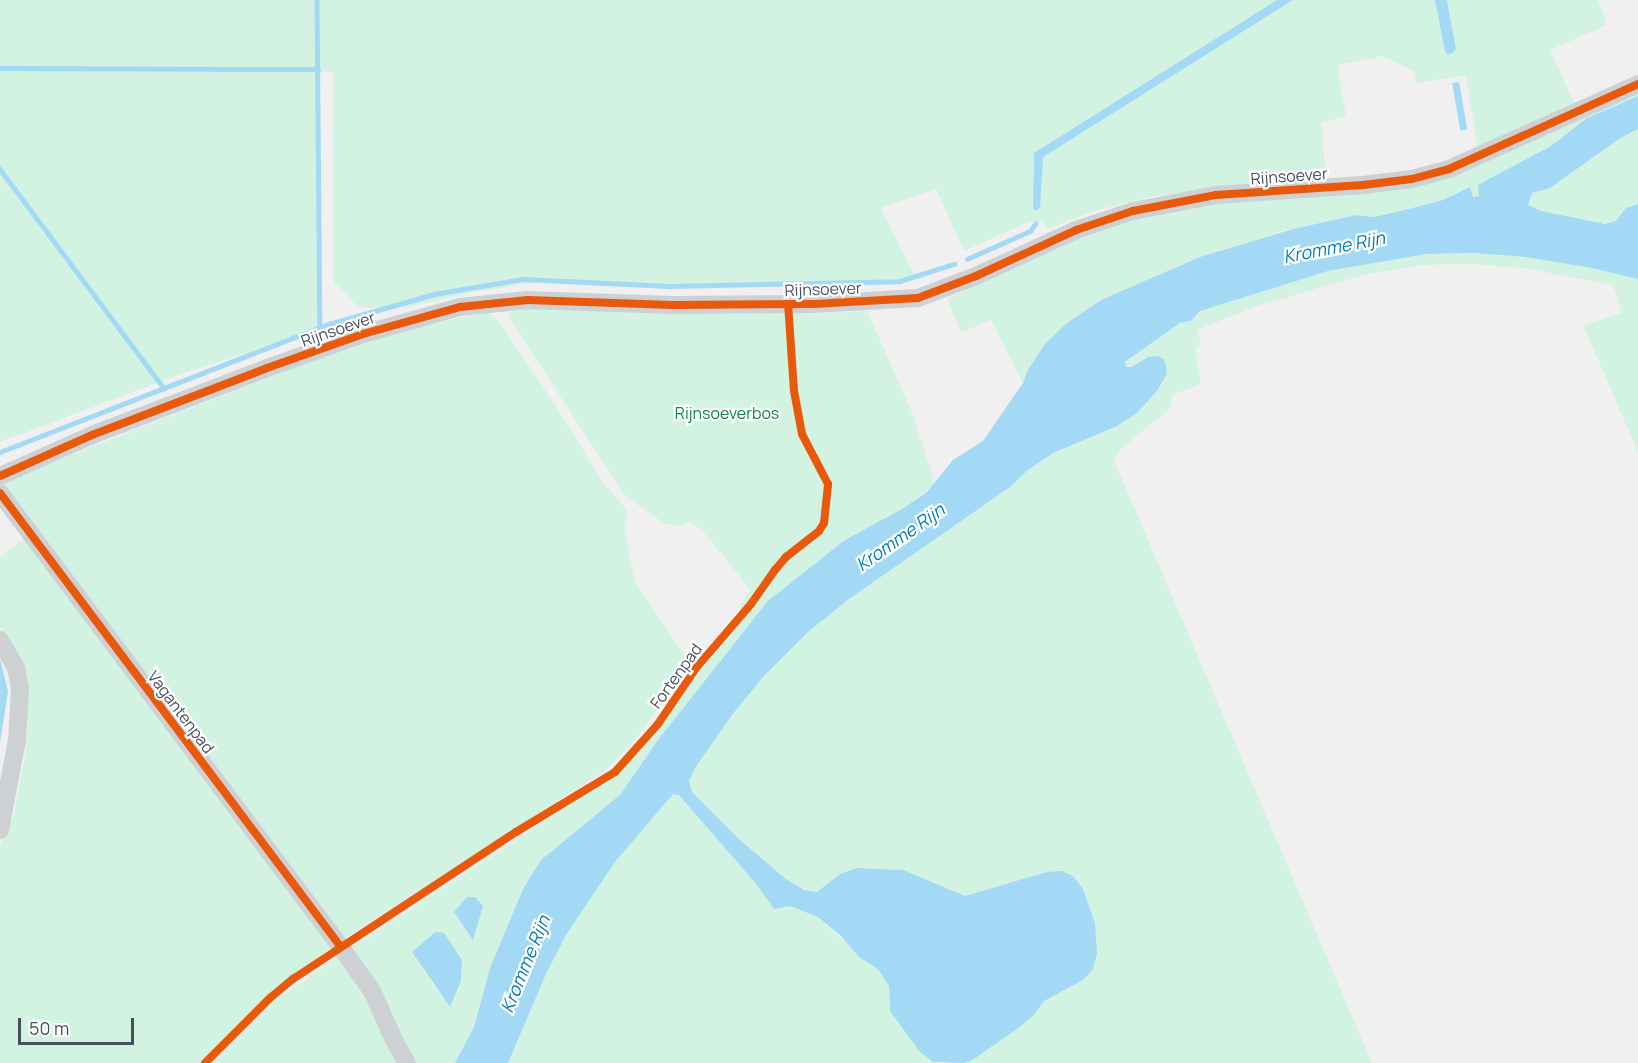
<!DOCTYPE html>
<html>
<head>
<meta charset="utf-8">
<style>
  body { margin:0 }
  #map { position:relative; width:1638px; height:1063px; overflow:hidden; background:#f1f0f0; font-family:Manrope,sans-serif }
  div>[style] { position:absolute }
  .green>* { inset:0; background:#d2f2e2 }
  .water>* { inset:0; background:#a3d9f4; transform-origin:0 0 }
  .stream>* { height:4.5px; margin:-2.25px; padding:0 2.25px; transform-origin:2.25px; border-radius:2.25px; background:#a3d9f4 }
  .minor>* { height:18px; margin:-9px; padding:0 9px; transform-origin:9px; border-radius:9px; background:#ced1d4 }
  .cycleway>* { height:8px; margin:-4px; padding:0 4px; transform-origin:4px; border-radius:4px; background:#e8590c }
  span { translate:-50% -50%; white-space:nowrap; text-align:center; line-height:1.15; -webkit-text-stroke:4.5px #fff; paint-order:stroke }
  .street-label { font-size:16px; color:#454f5f }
  .park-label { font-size:16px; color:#0d8255 }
  .water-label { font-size:18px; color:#007bb7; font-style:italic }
  .scale { position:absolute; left:18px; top:1018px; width:116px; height:27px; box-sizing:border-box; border:3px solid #454f5f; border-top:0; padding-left:8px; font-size:18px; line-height:21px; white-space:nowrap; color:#454f5f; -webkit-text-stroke:4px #fff; paint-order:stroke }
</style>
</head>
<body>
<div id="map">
  <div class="green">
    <i style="clip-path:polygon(0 0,1277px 0,1034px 153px,1033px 209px,1041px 180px,1042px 157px,1293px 0,1435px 0,1447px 54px,1453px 53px,1456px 49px,1447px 0,1598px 0,1607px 25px,1550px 50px,1576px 106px,1478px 150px,1466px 75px,1417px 83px,1414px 71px,1382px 56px,1337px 65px,1346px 116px,1321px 123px,1326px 180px,1247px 184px,1150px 197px,1097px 210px,1047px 229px,1043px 222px,1029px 222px,964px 251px,936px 189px,881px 208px,916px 279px,668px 288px,539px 282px,467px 293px,410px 307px,359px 308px,334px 282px,333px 72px,318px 72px,318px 326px,265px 347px,178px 375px,0 442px,0 181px,7px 189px,0 179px)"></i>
    <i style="clip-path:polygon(1638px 87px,1638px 96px,1587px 118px,1551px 146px,1519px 164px,1479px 196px,1472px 197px,1470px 188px,1443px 200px,1405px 210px,1374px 217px,1356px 215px,1286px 230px,1200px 257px,1101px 300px,1067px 323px,1028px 370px,1023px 383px,991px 320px,961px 332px,947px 299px,1080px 234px,1115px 221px,1210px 200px,1383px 188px)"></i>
    <i style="clip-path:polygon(1638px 129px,1638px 204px,1629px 206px,1616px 221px,1596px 224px,1541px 211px,1528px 205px,1532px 193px,1550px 188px,1619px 139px)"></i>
    <i style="clip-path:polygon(1475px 253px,1525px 257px,1592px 268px,1638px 279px,1638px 452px,1583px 325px,1622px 313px,1613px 285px,1524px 268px,1473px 264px,1420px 265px,1363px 275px,1257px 306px,1197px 330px,1201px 344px,1195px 350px,1201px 384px,1172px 395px,1170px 409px,1123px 447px,1114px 460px,1372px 1063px,963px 1063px,986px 1051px,1017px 1029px,1034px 1015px,1044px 1001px,1083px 980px,1095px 923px,1083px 889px,1047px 872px,965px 896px,903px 870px,857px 868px,817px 892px,804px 890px,786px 879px,741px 841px,692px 792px,689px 781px,695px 768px,732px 715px,764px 676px,808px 631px,849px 599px,1010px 487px,1028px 470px,1054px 453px,1117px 426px,1137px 413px,1157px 391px,1167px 374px,1136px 364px,1126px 367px,1125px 363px,1180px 323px,1191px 321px,1200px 311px,1328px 271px,1426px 254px)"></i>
    <i style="clip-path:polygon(evenodd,516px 307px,805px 308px,807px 314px,867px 311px,911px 410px,935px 484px,902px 509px,872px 526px,750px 623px,620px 795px,541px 860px,523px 889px,490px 968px,474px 1027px,455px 1063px,414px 1063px,346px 948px,360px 943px,618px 773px,616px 772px,643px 747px,680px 694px,685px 692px,697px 677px,700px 669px,744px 617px,739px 610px,750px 589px,702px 530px,690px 521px,681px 526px,664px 523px,625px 496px,512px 322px,509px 314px,516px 307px,435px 932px,439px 932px,451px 1006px,433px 985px,412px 952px,435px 932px)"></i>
    <i style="clip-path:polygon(489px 312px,500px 323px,556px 406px,602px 481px,627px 510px,624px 529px,635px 582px,691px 665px,633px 742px,606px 770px,346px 938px,340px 933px,3px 488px,9px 481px,21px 475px,295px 367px,414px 327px)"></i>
    <i style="clip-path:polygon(24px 538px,328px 941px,330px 948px,269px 995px,201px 1063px,0 1063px,0 845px,13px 817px,25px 757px,27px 733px,27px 700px,13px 647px,0 628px,0 558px)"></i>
    <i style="clip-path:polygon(673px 794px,679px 794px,757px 885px,774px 909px,790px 906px,818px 917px,867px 962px,878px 968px,889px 986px,890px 1011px,936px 1063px,508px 1063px,546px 974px,566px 935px,615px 862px)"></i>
    <i style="clip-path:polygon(339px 956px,350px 968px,402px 1063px,214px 1063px,278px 999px)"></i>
  </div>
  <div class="water">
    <i style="clip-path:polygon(1277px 0,1293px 0,1043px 157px,1040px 207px,1036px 211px,1033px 209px,1034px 153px)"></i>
    <i style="clip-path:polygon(1435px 0,1447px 0,1456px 49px,1453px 53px,1447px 54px,1445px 51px)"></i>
    <i style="left:1459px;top:82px;width:48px;height:7px;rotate:80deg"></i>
    <i style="clip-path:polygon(1638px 96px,1638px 129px,1619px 139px,1550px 188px,1532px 193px,1528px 205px,1541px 211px,1605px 224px,1616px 221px,1626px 208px,1638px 204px,1638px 279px,1592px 268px,1525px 257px,1475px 253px,1426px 254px,1328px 271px,1200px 311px,1191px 321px,1180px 323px,1125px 362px,1126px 367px,1131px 367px,1148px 357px,1158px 356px,1164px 359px,1166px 367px,1167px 374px,1157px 391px,1137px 413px,1117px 426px,1053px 453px,1028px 470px,1010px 487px,849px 599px,809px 631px,764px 676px,732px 715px,695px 768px,689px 781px,692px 792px,741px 841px,786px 879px,804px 890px,817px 892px,840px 874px,857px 868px,903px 870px,965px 896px,1047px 872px,1062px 871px,1073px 876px,1083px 889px,1095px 923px,1097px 953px,1093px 969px,1083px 980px,1044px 1001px,1034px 1015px,1017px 1029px,971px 1061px,963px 1063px,933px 1062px,920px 1052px,890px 1011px,889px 986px,878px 969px,859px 957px,841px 936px,818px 917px,790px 906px,774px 909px,757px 885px,679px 795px,673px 794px,615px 862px,566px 935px,546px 974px,508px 1063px,455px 1063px,474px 1027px,490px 968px,523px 889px,541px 860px,620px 795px,658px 740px,768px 601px,845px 540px,902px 509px,927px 492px,953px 460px,983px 441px,1023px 383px,1028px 370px,1045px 344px,1067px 323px,1101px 300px,1200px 257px,1293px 229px,1356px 215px,1374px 217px,1405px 210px,1443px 200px,1470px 187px,1473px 197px,1479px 196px,1478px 185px,1551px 146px,1587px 118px)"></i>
    <i style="clip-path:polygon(0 659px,8px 691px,0 743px)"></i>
    <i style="clip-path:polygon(467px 897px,475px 897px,483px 906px,473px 940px,454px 912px)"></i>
    <i style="clip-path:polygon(435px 932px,444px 933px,462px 960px,461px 981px,450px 1007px,412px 952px)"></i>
  </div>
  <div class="stream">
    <i style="left:317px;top:0;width:328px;rotate:89.5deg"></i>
    <i style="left:0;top:68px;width:318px;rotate:0.2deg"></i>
    <i style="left:0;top:169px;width:274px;rotate:53.2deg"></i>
    <i style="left:967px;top:259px;width:69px;rotate:-24deg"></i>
    <i style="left:1030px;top:231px;width:9px;rotate:-54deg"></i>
    <i style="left:0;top:452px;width:353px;rotate:-21.3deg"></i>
    <i style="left:329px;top:324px;width:109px;rotate:-15.9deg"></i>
    <i style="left:434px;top:294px;width:90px;rotate:-9.6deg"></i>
    <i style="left:523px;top:279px;width:146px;rotate:2.7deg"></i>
    <i style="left:669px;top:286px;width:231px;rotate:-1.2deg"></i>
    <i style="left:900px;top:281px;width:57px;rotate:-17.5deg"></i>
  </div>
  <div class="minor">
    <i style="left:0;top:476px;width:101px;rotate:-24deg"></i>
    <i style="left:92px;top:435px;width:187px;rotate:-20.9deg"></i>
    <i style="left:267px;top:368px;width:102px;rotate:-19.5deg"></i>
    <i style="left:363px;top:334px;width:101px;rotate:-15.6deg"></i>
    <i style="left:460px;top:307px;width:68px;rotate:-5.9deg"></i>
    <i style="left:528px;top:300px;width:144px;rotate:2deg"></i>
    <i style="left:672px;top:305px;width:142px;rotate:-0.4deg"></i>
    <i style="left:814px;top:304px;width:104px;rotate:-3.3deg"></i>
    <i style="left:918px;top:298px;width:62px;rotate:-20.8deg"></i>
    <i style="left:976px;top:276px;width:110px;rotate:-24.7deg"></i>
    <i style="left:1076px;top:230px;width:60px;rotate:-18.4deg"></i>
    <i style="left:1133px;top:211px;width:85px;rotate:-10.9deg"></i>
    <i style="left:1216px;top:195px;width:147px;rotate:-3.9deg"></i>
    <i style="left:1363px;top:185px;width:49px;rotate:-7deg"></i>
    <i style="left:1412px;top:179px;width:38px;rotate:-15deg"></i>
    <i style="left:1449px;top:169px;width:207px;rotate:-24.2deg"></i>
    <i style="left:0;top:493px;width:566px;rotate:53.11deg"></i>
    <i style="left:340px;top:946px;width:55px;rotate:54.6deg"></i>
    <i style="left:372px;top:991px;width:54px;rotate:65.8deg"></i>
    <i style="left:394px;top:1040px;width:26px;rotate:61deg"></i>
    <i style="left:0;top:640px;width:32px;rotate:60deg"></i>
    <i style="left:16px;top:668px;width:20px;rotate:79deg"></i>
    <i style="left:20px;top:688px;width:52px;rotate:93.3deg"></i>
    <i style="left:17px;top:740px;width:92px;rotate:100.7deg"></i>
  </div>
  <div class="cycleway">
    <i style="left:0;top:476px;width:101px;rotate:-24deg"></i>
    <i style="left:92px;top:435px;width:187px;rotate:-20.9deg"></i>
    <i style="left:267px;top:368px;width:102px;rotate:-19.5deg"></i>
    <i style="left:363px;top:334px;width:101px;rotate:-15.6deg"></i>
    <i style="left:460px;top:307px;width:68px;rotate:-5.9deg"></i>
    <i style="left:528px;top:300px;width:144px;rotate:2deg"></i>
    <i style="left:672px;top:305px;width:142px;rotate:-0.4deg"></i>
    <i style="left:814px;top:304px;width:104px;rotate:-3.3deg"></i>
    <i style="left:918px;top:298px;width:62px;rotate:-20.8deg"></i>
    <i style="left:976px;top:276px;width:110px;rotate:-24.7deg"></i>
    <i style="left:1076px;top:230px;width:60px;rotate:-18.4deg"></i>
    <i style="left:1133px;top:211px;width:85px;rotate:-10.9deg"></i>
    <i style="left:1216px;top:195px;width:147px;rotate:-3.9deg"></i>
    <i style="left:1363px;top:185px;width:49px;rotate:-7deg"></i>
    <i style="left:1412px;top:179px;width:38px;rotate:-15deg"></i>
    <i style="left:1449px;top:169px;width:207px;rotate:-24.2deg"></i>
    <i style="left:0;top:493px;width:566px;rotate:53.11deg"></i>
    <i style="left:205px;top:1063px;width:92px;rotate:-45deg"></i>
    <i style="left:270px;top:998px;width:30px;rotate:-40deg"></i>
    <i style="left:293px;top:979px;width:267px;rotate:-33.4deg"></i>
    <i style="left:516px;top:832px;width:116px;rotate:-31.2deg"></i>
    <i style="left:615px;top:772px;width:64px;rotate:-48.1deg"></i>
    <i style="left:658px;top:724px;width:68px;rotate:-55.8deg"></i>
    <i style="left:696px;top:668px;width:84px;rotate:-49.3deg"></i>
    <i style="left:751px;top:604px;width:42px;rotate:-54.8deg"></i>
    <i style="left:775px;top:570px;width:17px;rotate:-50deg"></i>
    <i style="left:786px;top:557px;width:42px;rotate:-38.2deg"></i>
    <i style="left:819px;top:531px;width:9px;rotate:-58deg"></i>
    <i style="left:824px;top:523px;width:39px;rotate:-84deg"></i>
    <i style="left:828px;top:484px;width:56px;rotate:-117.5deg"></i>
    <i style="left:802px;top:434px;width:44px;rotate:-100.5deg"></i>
    <i style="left:794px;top:391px;width:87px;rotate:-93.9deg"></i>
  </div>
  <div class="street-label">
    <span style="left:1289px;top:176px;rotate:-4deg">Rijnsoever</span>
    <span style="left:823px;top:289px;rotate:-2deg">Rijnsoever</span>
    <span style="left:338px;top:329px;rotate:-19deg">Rijnsoever</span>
    <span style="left:676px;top:676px;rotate:-54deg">Fortenpad</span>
    <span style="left:181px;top:712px;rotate:53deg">Vagantenpad</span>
  </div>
  <div class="park-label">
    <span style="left:727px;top:413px">Rijnsoeverbos</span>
  </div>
  <div class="water-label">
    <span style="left:1334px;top:247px;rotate:-11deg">Kromme Rijn</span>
    <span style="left:900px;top:537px;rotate:-35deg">Kromme Rijn</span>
    <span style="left:525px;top:964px;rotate:-68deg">Kromme Rijn</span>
  </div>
  <div class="scale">50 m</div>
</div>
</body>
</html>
